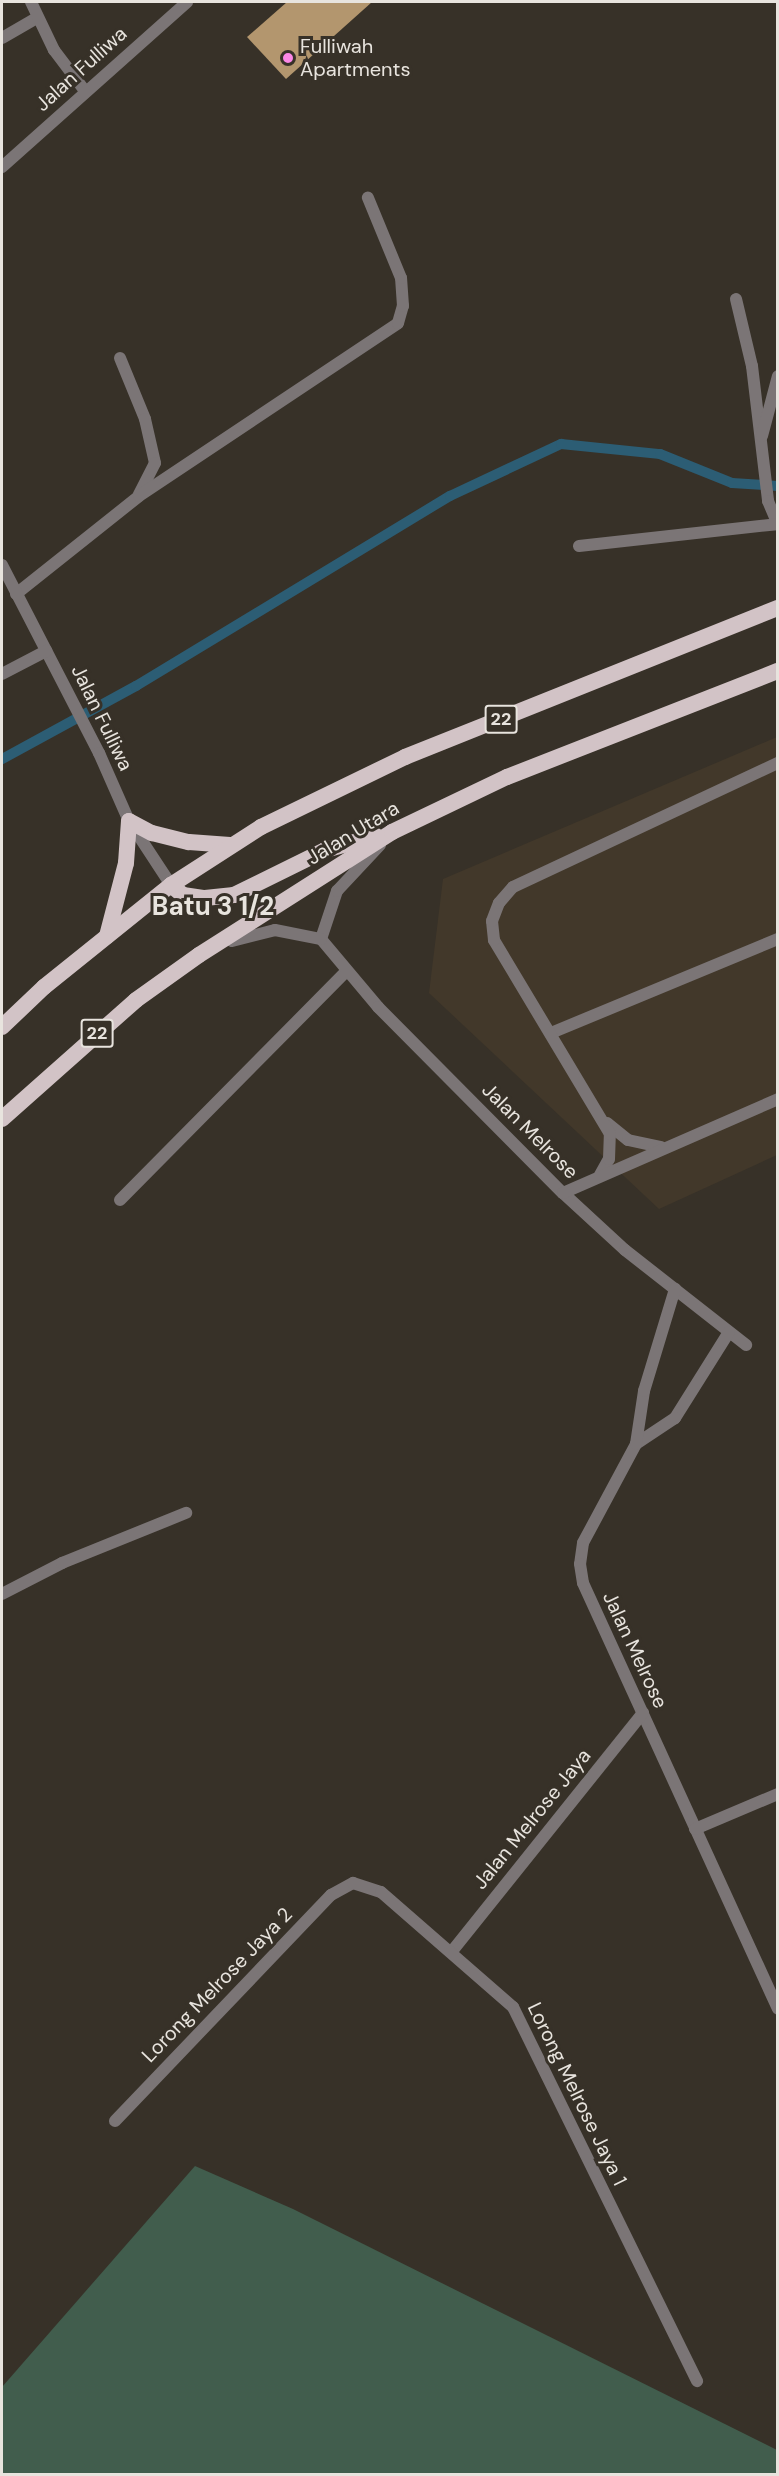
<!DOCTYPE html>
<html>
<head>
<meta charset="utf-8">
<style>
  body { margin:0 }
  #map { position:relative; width:779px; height:2476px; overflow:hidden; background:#373128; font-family:"DM Sans",sans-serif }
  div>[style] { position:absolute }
  .built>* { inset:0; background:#42382a }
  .green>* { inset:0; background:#415d4d }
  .stream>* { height:10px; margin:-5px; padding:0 5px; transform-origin:5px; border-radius:5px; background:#2c5d74 }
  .building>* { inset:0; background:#b3966e }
  .service>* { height:12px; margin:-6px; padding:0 6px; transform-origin:6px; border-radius:6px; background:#7b7576 }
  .minor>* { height:12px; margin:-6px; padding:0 6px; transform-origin:6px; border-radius:6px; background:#7b7576 }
  .trunk>* { height:16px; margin:-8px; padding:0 8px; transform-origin:8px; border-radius:8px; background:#d2c3c6 }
  .dots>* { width:16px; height:16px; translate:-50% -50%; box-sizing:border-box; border:3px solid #373128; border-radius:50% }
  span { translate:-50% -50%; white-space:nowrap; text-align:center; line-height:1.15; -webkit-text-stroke:6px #373128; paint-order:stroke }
  .shield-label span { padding:2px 4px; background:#373128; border:2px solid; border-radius:4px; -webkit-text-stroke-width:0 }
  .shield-label { font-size:18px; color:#e8e4de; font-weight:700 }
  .poi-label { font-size:20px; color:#e8e4de }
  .left { translate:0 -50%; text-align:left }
  .street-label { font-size:20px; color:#e8e4de }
  .district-label { font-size:26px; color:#e8e4de; font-weight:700 }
  .frame { position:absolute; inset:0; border:3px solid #e8e4de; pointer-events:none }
</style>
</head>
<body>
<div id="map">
  <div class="built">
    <i style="clip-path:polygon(777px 737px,777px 1155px,659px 1209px,429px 993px,443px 879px)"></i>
  </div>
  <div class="green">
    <i style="clip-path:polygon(195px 2166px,293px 2209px,777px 2450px,777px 2474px,2px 2474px,2px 2387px)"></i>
  </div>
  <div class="stream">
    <i style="left:2px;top:759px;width:153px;rotate:-28.6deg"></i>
    <i style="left:136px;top:686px;width:367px;rotate:-31.2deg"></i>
    <i style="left:450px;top:496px;width:123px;rotate:-25.1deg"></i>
    <i style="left:561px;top:444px;width:100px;rotate:5.8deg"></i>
    <i style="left:660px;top:454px;width:78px;rotate:21.9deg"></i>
    <i style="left:732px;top:483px;width:46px;rotate:3.7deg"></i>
  </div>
  <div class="building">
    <i style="clip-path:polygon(287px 2px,372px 2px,286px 79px,247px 37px)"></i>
  </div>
  <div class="service">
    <i style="left:2px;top:38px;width:39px;rotate:-30deg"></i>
    <i style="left:736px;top:299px;width:69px;rotate:76.6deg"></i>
    <i style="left:752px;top:366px;width:136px;rotate:83.2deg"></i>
    <i style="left:768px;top:501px;width:25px;rotate:67deg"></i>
    <i style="left:120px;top:358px;width:66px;rotate:67.7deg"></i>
    <i style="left:145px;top:419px;width:45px;rotate:77.2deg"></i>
    <i style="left:155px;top:463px;width:36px;rotate:117deg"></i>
    <i style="left:762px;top:436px;width:62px;rotate:-75.1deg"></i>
    <i style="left:579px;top:546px;width:199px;rotate:-6.3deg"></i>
    <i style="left:16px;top:594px;width:157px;rotate:-38.5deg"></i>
    <i style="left:139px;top:496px;width:311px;rotate:-33.7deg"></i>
    <i style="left:398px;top:323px;width:18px;rotate:-74deg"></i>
    <i style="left:403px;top:306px;width:28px;rotate:-94deg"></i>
    <i style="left:401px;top:278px;width:87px;rotate:-112.4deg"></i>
    <i style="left:551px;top:1033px;width:246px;rotate:-22.5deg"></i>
    <i style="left:120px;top:1200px;width:321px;rotate:-45.3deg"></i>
    <i style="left:2px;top:1594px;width:68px;rotate:-27.3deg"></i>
    <i style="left:62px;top:1563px;width:134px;rotate:-22deg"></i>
  </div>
  <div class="minor">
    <i style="left:31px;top:2px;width:53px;rotate:64.4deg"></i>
    <i style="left:54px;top:50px;width:51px;rotate:52.9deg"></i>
    <i style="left:2px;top:167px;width:248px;rotate:-41.7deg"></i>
    <i style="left:2px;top:565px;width:212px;rotate:62.7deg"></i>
    <i style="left:99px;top:753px;width:74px;rotate:66.2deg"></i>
    <i style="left:129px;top:821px;width:77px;rotate:56.7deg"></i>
    <i style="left:2px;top:674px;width:50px;rotate:-27.6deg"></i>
    <i style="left:321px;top:939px;width:89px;rotate:50deg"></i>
    <i style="left:378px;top:1007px;width:262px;rotate:45.2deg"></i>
    <i style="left:563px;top:1193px;width:84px;rotate:42.6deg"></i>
    <i style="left:625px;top:1250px;width:154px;rotate:38.1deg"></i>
    <i style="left:321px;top:939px;width:51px;rotate:-71.6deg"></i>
    <i style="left:337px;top:891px;width:63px;rotate:-46.9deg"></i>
    <i style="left:232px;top:941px;width:44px;rotate:-14.3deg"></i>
    <i style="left:275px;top:930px;width:47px;rotate:11.1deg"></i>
    <i style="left:607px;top:1123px;width:27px;rotate:39deg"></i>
    <i style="left:628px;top:1140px;width:34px;rotate:12deg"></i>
    <i style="left:600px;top:1175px;width:18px;rotate:-61deg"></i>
    <i style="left:609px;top:1159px;width:25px;rotate:-88deg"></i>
    <i style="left:610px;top:1134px;width:226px;rotate:-120.9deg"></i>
    <i style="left:494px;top:940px;width:19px;rotate:-96deg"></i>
    <i style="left:492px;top:921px;width:19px;rotate:-69deg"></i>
    <i style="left:499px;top:903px;width:21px;rotate:-49deg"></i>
    <i style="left:513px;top:887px;width:293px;rotate:-25.1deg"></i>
    <i style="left:563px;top:1193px;width:235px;rotate:-23.6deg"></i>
    <i style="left:729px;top:1332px;width:102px;rotate:122.1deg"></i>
    <i style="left:675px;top:1418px;width:47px;rotate:146.3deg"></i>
    <i style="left:636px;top:1444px;width:112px;rotate:118.2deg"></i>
    <i style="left:583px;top:1543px;width:21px;rotate:98deg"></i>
    <i style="left:580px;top:1564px;width:19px;rotate:81deg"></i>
    <i style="left:583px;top:1583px;width:468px;rotate:65.4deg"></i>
    <i style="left:636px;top:1444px;width:54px;rotate:-81.4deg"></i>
    <i style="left:644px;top:1391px;width:107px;rotate:-73.1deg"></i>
    <i style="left:695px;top:1829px;width:90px;rotate:-22.9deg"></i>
    <i style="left:453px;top:1950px;width:304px;rotate:-51.3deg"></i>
    <i style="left:115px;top:2121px;width:313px;rotate:-46.3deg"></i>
    <i style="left:331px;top:1895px;width:25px;rotate:-29deg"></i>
    <i style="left:353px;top:1883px;width:29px;rotate:18deg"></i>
    <i style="left:381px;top:1892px;width:175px;rotate:41.1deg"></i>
    <i style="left:513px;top:2007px;width:417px;rotate:63.8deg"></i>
  </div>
  <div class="trunk">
    <i style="left:171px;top:885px;width:16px;rotate:40deg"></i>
    <i style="left:183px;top:895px;width:22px;rotate:8deg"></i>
    <i style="left:205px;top:898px;width:29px;rotate:-6deg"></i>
    <i style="left:234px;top:895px;width:102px;rotate:-26.3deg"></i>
    <i style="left:325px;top:850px;width:53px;rotate:-15.4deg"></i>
    <i style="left:107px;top:936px;width:75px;rotate:-75.4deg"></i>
    <i style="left:126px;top:863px;width:42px;rotate:-85.9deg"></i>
    <i style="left:129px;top:821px;width:26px;rotate:28deg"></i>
    <i style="left:152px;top:833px;width:38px;rotate:14deg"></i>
    <i style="left:189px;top:842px;width:41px;rotate:4.2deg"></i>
    <i style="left:2px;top:1027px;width:58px;rotate:-43.6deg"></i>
    <i style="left:44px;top:987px;width:163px;rotate:-38.8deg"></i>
    <i style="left:171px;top:885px;width:107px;rotate:-32.8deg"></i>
    <i style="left:261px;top:827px;width:160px;rotate:-25.9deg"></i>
    <i style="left:405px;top:757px;width:402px;rotate:-21.8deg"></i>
    <i style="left:2px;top:1119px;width:179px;rotate:-41.6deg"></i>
    <i style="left:136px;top:1000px;width:77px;rotate:-35.5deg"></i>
    <i style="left:199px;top:955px;width:229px;rotate:-32.5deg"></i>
    <i style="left:392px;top:832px;width:127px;rotate:-25.6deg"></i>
    <i style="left:507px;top:777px;width:291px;rotate:-21.4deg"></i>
  </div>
  <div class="dots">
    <i style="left:288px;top:58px;background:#fb87e5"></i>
  </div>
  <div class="shield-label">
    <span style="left:501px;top:719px">22</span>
    <span style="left:97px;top:1033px">22</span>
  </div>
  <div class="poi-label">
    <span class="left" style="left:300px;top:58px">Fulliwah<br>Apartments</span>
  </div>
  <div class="street-label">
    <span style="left:81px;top:69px;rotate:-42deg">Jalan Fulliwa</span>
    <span style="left:102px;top:718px;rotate:64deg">Jalan Fulliwa</span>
    <span style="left:353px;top:833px;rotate:-31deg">Jalan Utara</span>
    <span style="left:530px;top:1131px;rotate:45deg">Jalan Melrose</span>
    <span style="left:635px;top:1650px;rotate:65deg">Jalan Melrose</span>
    <span style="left:532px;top:1819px;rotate:-51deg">Jalan Melrose Jaya</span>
    <span style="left:217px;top:1985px;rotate:-46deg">Lorong Melrose Jaya 2</span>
    <span style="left:577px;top:2094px;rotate:64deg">Lorong Melrose Jaya 1</span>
  </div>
  <div class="district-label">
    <span style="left:213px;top:907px">Batu 3 1/2</span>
  </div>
  <div class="frame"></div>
</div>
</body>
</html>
